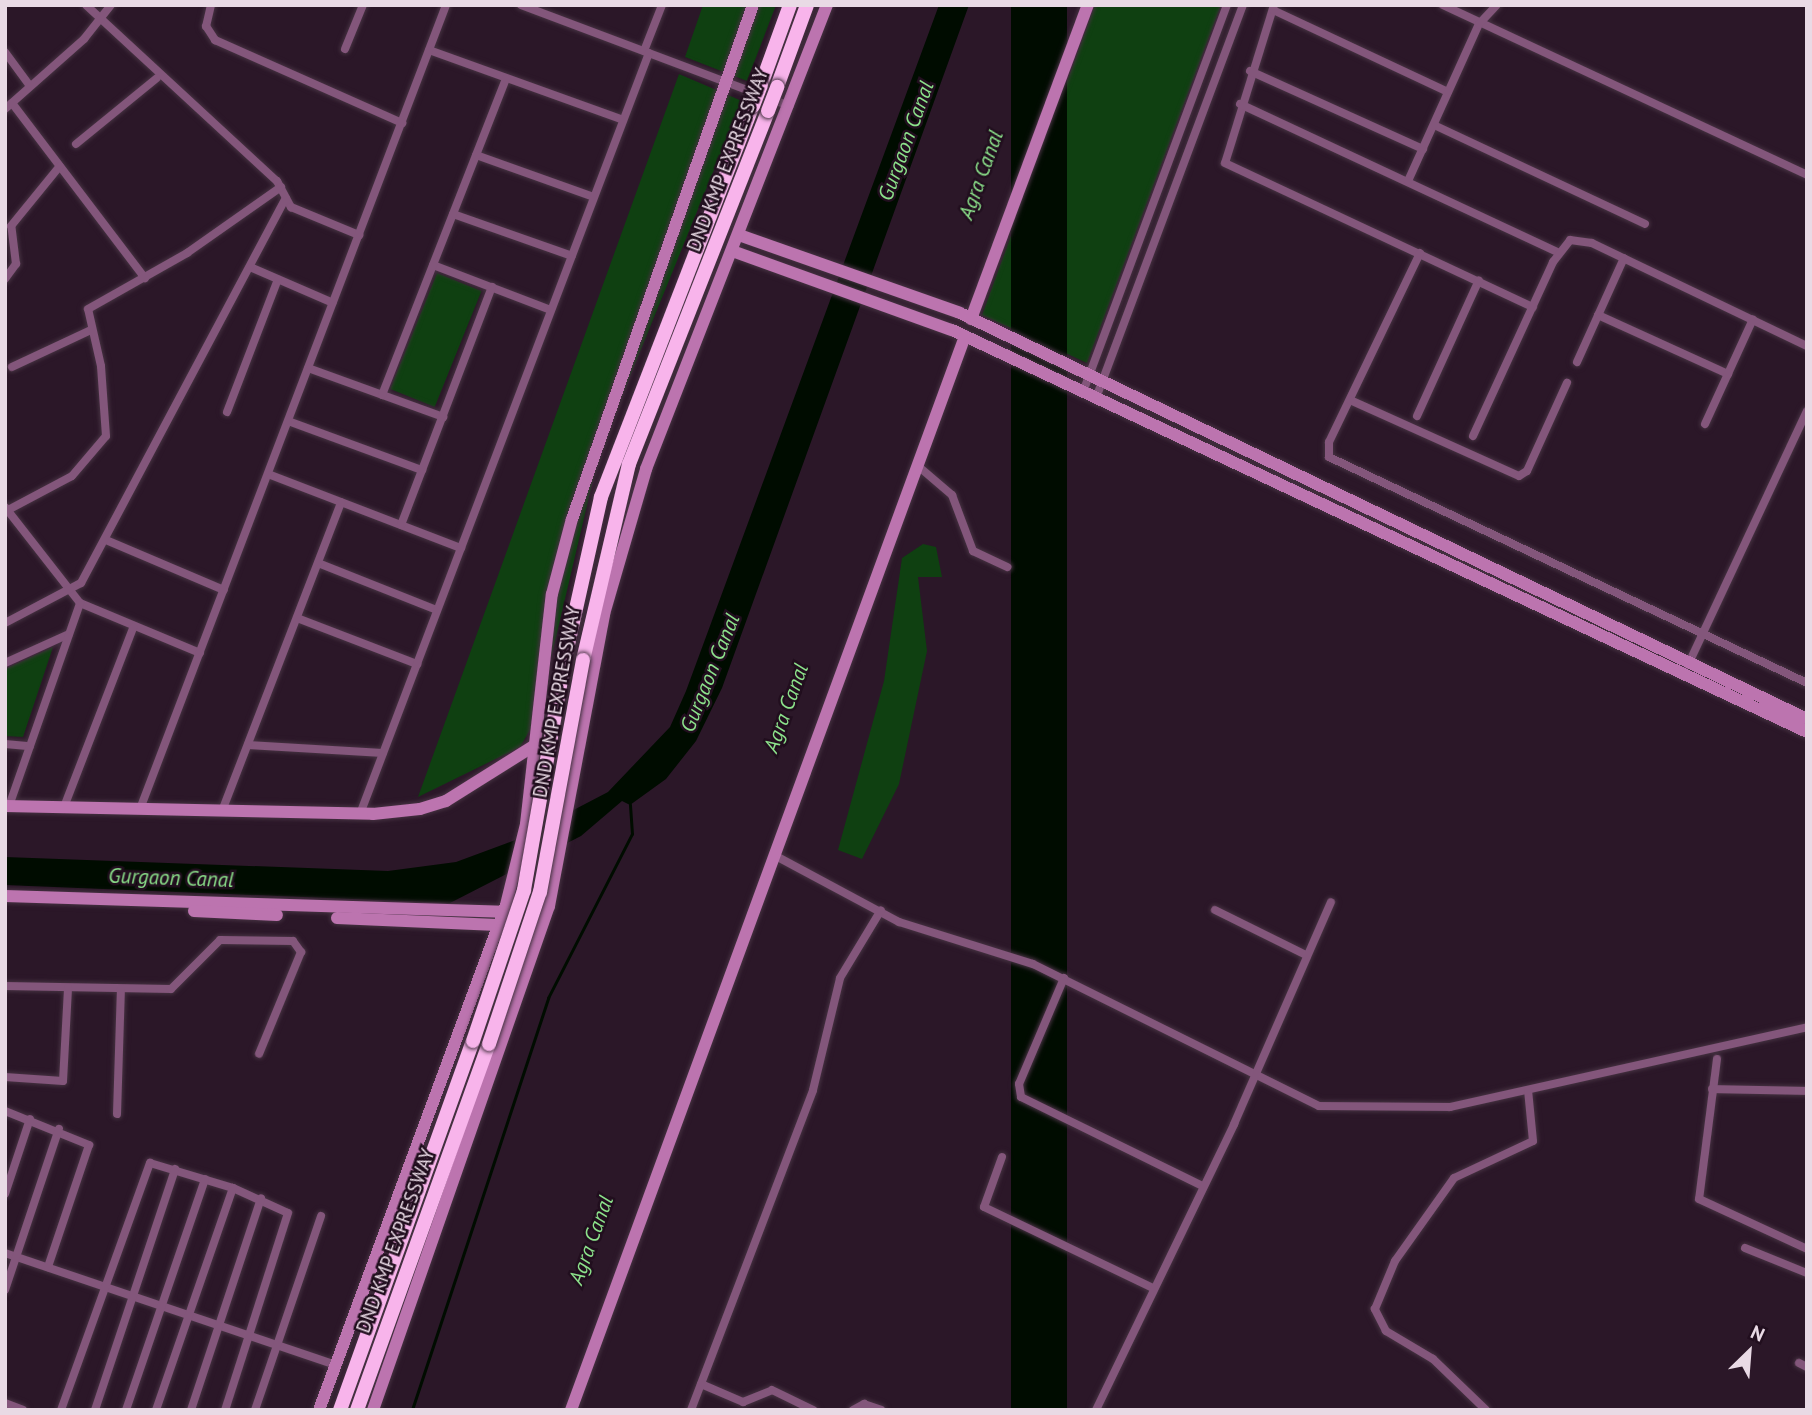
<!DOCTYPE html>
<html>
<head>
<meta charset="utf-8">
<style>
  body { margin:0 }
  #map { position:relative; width:1812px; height:1415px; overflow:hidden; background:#2b1728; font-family:"PT Sans",sans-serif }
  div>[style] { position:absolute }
  .green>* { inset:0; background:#0f4011; transform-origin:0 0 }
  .water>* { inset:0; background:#000c00; transform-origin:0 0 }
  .stream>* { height:2.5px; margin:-1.25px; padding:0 1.25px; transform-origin:1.25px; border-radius:1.25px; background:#000c00 }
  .roads { filter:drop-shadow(0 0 2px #463242) drop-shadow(0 0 2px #463242) }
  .street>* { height:8px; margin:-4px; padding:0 4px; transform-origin:4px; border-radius:4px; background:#83567b }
  .secondary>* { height:12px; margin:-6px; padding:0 6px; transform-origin:6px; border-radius:6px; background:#bc74af }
  .highway>* { height:14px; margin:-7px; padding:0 7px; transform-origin:7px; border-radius:7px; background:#f8b4eb }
  .bridges { filter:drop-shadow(0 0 2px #463242) drop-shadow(0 0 2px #463242) }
  .highway-bridge>* { height:14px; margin:-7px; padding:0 7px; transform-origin:7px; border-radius:7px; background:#f8b4eb }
  span { translate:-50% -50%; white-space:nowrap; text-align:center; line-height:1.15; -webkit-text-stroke:5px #210e1e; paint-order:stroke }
  .street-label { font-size:19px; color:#e9dae5 }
  .water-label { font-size:21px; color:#8ce28b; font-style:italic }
  .frame { position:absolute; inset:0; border:7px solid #e9dae5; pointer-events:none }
  .north { position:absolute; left:1714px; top:1317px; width:70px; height:70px; -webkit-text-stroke:5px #210e1e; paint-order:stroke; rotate:25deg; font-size:19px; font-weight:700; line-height:28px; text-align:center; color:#e9dae5 }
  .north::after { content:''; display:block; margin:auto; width:24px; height:32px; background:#e9dae5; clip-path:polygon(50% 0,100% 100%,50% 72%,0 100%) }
</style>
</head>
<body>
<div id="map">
  <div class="green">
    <i style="clip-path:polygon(703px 5px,776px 5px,747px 81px,685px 57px)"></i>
    <i style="clip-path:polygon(1095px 5px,1221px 5px,1087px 363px,982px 315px)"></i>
    <i style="clip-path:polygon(679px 74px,742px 101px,600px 450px,537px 718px,520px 747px,418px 797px)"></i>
    <i style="left:437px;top:273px;width:48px;height:125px;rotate:22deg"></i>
    <i style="clip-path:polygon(923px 544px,936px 547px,942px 577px,918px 577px,927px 651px,899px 784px,862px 859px,838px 850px,884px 681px,902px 558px)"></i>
    <i style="clip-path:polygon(53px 647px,23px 737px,5px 736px,5px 669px)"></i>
  </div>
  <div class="water">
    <i style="clip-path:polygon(939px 5px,969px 5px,722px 688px,696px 741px,666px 779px,630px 805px,622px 801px,581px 836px,450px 903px,5px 885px,5px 857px,388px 871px,456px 862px,518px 839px,608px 792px,670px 727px,686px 691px)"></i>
    <i style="left:1011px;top:5px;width:56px;height:1496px"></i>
  </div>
  <div class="stream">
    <i style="left:412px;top:1410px;width:434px;rotate:-71.7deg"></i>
    <i style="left:548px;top:998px;width:184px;rotate:-62.9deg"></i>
    <i style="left:632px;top:834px;width:29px;rotate:-94deg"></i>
  </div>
  <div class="roads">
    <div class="street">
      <i style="left:86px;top:5px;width:260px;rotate:42.7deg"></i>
      <i style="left:277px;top:181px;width:30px;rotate:62deg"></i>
      <i style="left:291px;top:207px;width:74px;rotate:22.4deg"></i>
      <i style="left:211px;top:5px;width:22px;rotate:103deg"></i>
      <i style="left:206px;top:26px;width:17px;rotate:57deg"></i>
      <i style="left:215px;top:40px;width:205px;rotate:23.9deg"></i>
      <i style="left:521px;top:5px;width:287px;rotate:20.6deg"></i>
      <i style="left:1274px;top:5px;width:165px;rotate:107.2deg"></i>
      <i style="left:1225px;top:163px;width:340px;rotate:25.1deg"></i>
      <i style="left:1443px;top:5px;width:402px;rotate:25deg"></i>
      <i style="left:1273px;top:10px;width:193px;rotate:25.1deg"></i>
      <i style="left:345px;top:49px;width:48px;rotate:-67.8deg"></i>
      <i style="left:429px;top:50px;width:206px;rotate:19.8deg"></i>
      <i style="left:644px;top:51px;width:49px;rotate:-68.6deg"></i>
      <i style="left:5px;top:52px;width:42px;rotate:53.7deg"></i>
      <i style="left:1250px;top:71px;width:190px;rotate:24.3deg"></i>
      <i style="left:12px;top:103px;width:220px;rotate:52.8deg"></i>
      <i style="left:1240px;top:104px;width:351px;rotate:25deg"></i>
      <i style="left:5px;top:109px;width:106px;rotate:-41.5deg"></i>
      <i style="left:84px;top:39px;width:43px;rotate:-51.5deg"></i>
      <i style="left:1434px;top:125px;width:233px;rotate:25.1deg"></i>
      <i style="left:76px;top:144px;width:104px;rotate:-39.2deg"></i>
      <i style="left:476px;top:155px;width:125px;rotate:19.6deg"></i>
      <i style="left:1408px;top:181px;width:172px;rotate:-65.7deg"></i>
      <i style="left:1479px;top:24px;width:26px;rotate:-47deg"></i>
      <i style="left:453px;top:214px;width:126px;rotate:19.4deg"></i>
      <i style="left:1420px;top:253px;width:210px;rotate:115.7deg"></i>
      <i style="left:1329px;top:442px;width:15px;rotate:90deg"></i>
      <i style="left:1329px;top:457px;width:529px;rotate:25.3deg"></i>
      <i style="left:433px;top:265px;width:126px;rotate:20.9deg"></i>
      <i style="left:250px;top:267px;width:90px;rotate:23.4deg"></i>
      <i style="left:5px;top:279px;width:19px;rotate:-54deg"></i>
      <i style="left:16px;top:264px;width:38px;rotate:-97deg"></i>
      <i style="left:11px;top:226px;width:77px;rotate:-50.8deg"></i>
      <i style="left:1598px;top:315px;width:143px;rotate:24.4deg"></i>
      <i style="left:1577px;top:362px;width:114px;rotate:-65.7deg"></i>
      <i style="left:12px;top:367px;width:87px;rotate:-25.1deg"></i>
      <i style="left:308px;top:368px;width:144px;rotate:19.9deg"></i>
      <i style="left:1083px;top:392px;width:413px;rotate:-69.6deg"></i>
      <i style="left:382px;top:395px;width:340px;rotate:-68.6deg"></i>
      <i style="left:1096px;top:398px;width:420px;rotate:-69.5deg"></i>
      <i style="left:1350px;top:400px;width:185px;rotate:24.2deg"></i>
      <i style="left:1519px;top:476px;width:9px;rotate:-32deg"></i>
      <i style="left:1527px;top:471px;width:97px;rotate:-65.6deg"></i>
      <i style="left:227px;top:412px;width:142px;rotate:-69deg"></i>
      <i style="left:1417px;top:416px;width:149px;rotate:-65.5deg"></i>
      <i style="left:288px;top:421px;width:143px;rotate:20.1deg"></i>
      <i style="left:1705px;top:424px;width:115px;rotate:-65.4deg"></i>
      <i style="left:1473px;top:436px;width:192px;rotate:-65.3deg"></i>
      <i style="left:1553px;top:262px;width:28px;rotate:-52deg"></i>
      <i style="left:1570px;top:240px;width:22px;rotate:8deg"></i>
      <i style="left:1592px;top:243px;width:238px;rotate:25.6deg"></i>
      <i style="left:918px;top:466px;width:45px;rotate:40.5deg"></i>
      <i style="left:952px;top:495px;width:60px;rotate:69.4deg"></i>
      <i style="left:973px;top:551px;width:38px;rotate:25deg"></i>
      <i style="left:268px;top:474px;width:207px;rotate:21deg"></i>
      <i style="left:5px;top:507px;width:122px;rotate:52deg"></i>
      <i style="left:80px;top:603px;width:130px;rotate:22.6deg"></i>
      <i style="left:8px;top:510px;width:72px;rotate:-28deg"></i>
      <i style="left:72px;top:476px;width:52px;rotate:-49.6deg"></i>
      <i style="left:106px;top:436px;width:70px;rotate:-94.1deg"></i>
      <i style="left:101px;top:366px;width:58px;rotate:-102.8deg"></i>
      <i style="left:88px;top:309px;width:114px;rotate:-29.5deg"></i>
      <i style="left:187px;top:253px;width:115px;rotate:-35.1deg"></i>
      <i style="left:401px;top:525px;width:255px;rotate:-69.1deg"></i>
      <i style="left:106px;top:540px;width:128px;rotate:23deg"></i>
      <i style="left:318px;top:563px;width:128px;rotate:21.6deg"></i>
      <i style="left:297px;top:618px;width:129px;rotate:21deg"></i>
      <i style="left:5px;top:623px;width:86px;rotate:-27.8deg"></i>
      <i style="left:81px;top:583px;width:436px;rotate:-62deg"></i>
      <i style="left:5px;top:663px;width:70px;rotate:-24.4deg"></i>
      <i style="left:1688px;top:665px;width:280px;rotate:-64.9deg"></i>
      <i style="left:5px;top:744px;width:25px;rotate:5deg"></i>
      <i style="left:248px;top:745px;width:135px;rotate:3.4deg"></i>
      <i style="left:9px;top:806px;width:215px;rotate:-70.7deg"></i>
      <i style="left:64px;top:807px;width:192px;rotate:-68.9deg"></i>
      <i style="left:140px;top:809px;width:860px;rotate:-69.16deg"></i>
      <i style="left:222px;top:811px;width:331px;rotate:-68.9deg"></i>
      <i style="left:360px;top:814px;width:814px;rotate:-69.21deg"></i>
      <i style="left:774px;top:855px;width:142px;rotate:28.2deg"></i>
      <i style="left:899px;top:922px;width:140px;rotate:17.4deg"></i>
      <i style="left:1033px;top:964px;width:319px;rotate:26.4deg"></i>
      <i style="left:1319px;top:1106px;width:131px;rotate:0.4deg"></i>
      <i style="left:1450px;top:1107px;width:366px;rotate:-12.6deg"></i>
      <i style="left:1215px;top:910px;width:102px;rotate:26.3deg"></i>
      <i style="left:1064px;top:978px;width:115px;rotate:113deg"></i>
      <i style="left:1019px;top:1084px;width:13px;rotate:81deg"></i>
      <i style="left:1021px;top:1097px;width:203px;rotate:26.1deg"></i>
      <i style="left:5px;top:986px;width:166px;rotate:1deg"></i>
      <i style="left:171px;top:989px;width:69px;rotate:-45deg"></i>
      <i style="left:220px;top:940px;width:73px;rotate:0.8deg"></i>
      <i style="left:293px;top:941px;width:14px;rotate:54deg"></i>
      <i style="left:301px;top:952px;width:110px;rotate:112.4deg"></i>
      <i style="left:1717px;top:1059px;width:141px;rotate:97.3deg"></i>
      <i style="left:1699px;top:1199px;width:119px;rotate:24.8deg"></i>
      <i style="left:5px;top:1077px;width:58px;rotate:3.9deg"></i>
      <i style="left:63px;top:1081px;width:93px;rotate:-86.9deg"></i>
      <i style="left:1712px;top:1089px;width:95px;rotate:1.2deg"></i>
      <i style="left:5px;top:1111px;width:91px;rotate:22deg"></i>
      <i style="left:89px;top:1145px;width:129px;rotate:108.6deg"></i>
      <i style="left:117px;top:1114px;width:125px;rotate:-88.2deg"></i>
      <i style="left:1002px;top:1157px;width:53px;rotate:109.8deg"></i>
      <i style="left:984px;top:1207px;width:187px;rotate:25.6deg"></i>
      <i style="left:5px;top:1194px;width:79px;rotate:-71.6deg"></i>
      <i style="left:1745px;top:1248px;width:67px;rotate:22deg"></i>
      <i style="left:5px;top:1253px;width:348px;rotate:18.7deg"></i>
      <i style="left:5px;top:1290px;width:170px;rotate:-71.5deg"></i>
      <i style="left:1799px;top:1363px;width:9px;rotate:27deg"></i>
      <i style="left:701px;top:1384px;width:46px;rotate:23.2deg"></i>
      <i style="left:743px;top:1402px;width:31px;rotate:-22deg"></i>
      <i style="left:772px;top:1390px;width:46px;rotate:26deg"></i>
      <i style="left:5px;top:1403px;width:19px;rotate:21deg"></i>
      <i style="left:61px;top:1410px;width:263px;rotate:-70.2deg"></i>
      <i style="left:150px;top:1163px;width:87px;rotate:16.8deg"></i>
      <i style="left:233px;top:1188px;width:60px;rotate:24.4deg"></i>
      <i style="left:288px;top:1213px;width:207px;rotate:107.7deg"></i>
      <i style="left:95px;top:1410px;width:254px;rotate:-71.6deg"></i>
      <i style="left:126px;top:1410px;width:244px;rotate:-71.1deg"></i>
      <i style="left:156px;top:1410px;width:235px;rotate:-70.9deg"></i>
      <i style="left:191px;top:1410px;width:223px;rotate:-71.7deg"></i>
      <i style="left:255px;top:1410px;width:205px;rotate:-71.2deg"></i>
      <i style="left:691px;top:1410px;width:342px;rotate:-69.1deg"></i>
      <i style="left:813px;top:1090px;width:115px;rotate:-76.4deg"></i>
      <i style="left:840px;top:978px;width:79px;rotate:-58.9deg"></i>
      <i style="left:853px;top:1410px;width:13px;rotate:-29deg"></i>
      <i style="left:864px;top:1404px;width:18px;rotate:19deg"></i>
      <i style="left:1096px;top:1410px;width:318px;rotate:-64.2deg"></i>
      <i style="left:1234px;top:1124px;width:242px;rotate:-66.4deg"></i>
      <i style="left:1486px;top:1410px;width:74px;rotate:-136.1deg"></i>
      <i style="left:1433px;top:1359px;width:55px;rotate:-149.2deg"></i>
      <i style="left:1386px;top:1331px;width:25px;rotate:-117deg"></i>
      <i style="left:1375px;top:1309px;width:52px;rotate:-67.4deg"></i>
      <i style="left:1395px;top:1261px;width:102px;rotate:-54.6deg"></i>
      <i style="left:1454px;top:1178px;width:87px;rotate:-25.1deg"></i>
      <i style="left:1533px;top:1141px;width:51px;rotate:-95.6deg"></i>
    </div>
    <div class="secondary">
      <i style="left:739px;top:235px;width:234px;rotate:19.4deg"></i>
      <i style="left:960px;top:313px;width:939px;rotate:25.61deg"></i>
      <i style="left:732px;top:251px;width:234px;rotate:19.8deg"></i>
      <i style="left:952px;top:330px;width:945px;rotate:25.18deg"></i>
      <i style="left:971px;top:319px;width:335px;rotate:-69.6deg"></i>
      <i style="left:5px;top:806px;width:368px;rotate:1.2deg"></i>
      <i style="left:373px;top:814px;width:47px;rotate:-6.1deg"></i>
      <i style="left:420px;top:809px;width:27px;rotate:-17deg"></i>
      <i style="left:446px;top:801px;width:107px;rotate:-32.1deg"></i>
      <i style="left:5px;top:896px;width:498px;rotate:1.8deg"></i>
      <i style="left:194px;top:911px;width:83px;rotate:2.8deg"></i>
      <i style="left:337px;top:918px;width:160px;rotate:2.5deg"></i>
      <i style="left:319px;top:1410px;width:539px;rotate:-69.68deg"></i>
      <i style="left:506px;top:905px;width:83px;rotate:-76.1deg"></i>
      <i style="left:526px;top:824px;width:231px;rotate:-83.6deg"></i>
      <i style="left:552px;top:594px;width:78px;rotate:-75.1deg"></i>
      <i style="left:572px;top:519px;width:545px;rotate:-70.6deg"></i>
      <i style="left:373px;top:1410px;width:534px;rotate:-70.75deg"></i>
      <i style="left:549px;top:906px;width:297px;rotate:-79.3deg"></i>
      <i style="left:604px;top:614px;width:151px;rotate:-73.8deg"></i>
      <i style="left:646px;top:469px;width:498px;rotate:-68.7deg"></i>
      <i style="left:571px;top:1410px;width:1144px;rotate:-69.85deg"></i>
    </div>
    <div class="highway">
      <i style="left:761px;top:85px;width:85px;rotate:-70.1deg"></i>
      <i style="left:777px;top:87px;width:87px;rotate:-69.9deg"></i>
      <i style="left:565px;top:658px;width:165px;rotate:-77.4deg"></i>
      <i style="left:601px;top:497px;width:420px;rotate:-68.8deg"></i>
      <i style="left:583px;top:660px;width:201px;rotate:-76.8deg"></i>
      <i style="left:629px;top:464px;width:379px;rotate:-68.5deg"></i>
      <i style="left:340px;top:1410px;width:392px;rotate:-70.2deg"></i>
      <i style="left:357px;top:1410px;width:389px;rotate:-70.2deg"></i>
    </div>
  </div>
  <div class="bridges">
    <div class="highway-bridge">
      <i style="left:753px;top:106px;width:22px;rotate:-69deg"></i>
      <i style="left:768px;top:111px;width:26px;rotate:-69deg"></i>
      <i style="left:473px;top:1041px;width:159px;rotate:-71.3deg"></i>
      <i style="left:524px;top:890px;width:236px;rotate:-80deg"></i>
      <i style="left:489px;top:1044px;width:160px;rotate:-71.5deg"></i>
      <i style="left:540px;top:892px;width:236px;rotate:-79.5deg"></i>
    </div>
  </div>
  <div class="street-label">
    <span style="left:728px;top:160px;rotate:-69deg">DND KMP EXPRESSWAY</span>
    <span style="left:557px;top:702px;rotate:-80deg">DND KMP EXPRESSWAY</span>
    <span style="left:396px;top:1241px;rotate:-70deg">DND KMP EXPRESSWAY</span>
  </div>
  <div class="water-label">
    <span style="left:906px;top:141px;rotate:-70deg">Gurgaon Canal</span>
    <span style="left:981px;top:175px;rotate:-70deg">Agra Canal</span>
    <span style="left:710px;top:673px;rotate:-68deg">Gurgaon Canal</span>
    <span style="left:786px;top:708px;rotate:-70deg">Agra Canal</span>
    <span style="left:171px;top:878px;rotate:2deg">Gurgaon Canal</span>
    <span style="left:591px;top:1240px;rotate:-70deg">Agra Canal</span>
  </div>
  <div class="frame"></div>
  <div class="north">N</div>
</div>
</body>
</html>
